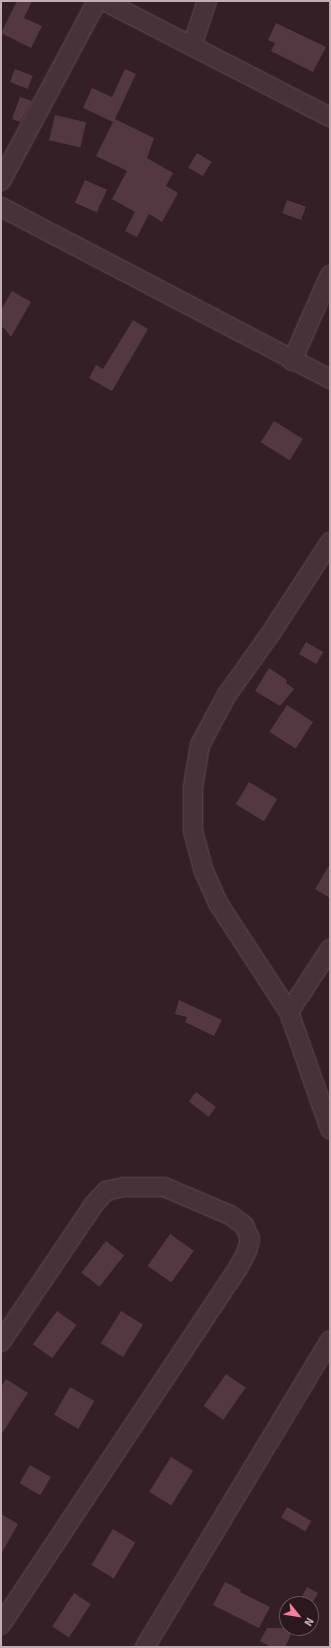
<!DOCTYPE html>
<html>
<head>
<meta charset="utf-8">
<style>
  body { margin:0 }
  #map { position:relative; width:331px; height:1648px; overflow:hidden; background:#351f26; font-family:Signika,sans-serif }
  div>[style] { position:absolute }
  .building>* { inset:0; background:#533841; transform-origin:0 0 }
  .roads { filter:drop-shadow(0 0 1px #614d52) drop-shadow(0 0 1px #614d52) }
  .minor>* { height:18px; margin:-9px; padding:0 9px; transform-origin:9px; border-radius:9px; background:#463238 }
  span { translate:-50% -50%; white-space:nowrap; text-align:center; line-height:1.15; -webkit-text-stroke:3.5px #2a181e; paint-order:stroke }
  .frame { position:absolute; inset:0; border:2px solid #c3acb2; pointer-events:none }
  .north { position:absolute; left:279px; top:1596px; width:40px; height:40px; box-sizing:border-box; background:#2a181e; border:1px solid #675359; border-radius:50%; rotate:120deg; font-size:11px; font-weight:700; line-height:16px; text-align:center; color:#c3acb2 }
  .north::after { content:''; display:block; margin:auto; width:14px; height:18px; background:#f77d9f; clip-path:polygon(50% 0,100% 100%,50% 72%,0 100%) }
</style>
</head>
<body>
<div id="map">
  <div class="building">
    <i style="clip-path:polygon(17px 1px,32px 1px,24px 18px,42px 26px,31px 48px,1px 33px)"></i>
    <i style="clip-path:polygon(276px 23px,326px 47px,313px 72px,271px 51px,275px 43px,268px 40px)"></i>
    <i style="left:15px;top:69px;width:19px;height:14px;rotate:21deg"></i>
    <i style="clip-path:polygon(125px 69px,136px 74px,115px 119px,154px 138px,147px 158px,173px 173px,166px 186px,178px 193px,162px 222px,149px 214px,137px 237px,125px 231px,135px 212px,112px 199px,127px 171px,96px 156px,113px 122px,83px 108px,92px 88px,112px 97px)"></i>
    <i style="clip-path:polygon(20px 97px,32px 101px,20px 122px,12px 119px)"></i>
    <i style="left:55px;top:115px;width:32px;height:26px;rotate:13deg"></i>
    <i style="left:197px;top:153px;width:17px;height:17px;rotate:31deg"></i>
    <i style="left:85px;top:180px;width:24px;height:25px;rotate:24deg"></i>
    <i style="left:287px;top:200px;width:20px;height:14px;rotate:20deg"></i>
    <i style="clip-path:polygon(12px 291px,31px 302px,11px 337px,4px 328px,1px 327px,1px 310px)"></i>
    <i style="clip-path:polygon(133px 320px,148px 329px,112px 391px,89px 378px,96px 365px,103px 369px)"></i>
    <i style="left:274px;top:421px;width:34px;height:25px;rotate:32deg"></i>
    <i style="left:306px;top:642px;width:20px;height:14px;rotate:30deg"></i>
    <i style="clip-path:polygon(269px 668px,287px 680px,286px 683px,294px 689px,280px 706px,255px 691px)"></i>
    <i style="left:287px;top:705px;width:31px;height:32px;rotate:33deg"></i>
    <i style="left:249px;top:782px;width:33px;height:26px;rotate:31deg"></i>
    <i style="clip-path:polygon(330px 864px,330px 898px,315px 889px)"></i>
    <i style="clip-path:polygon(179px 1000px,222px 1020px,214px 1036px,185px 1022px,187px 1017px,175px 1014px)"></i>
    <i style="left:196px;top:1092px;width:25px;height:12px;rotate:37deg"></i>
    <i style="left:170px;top:1234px;width:29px;height:39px;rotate:35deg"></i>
    <i style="left:106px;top:1241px;width:23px;height:40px;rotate:38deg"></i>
    <i style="left:57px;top:1311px;width:24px;height:41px;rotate:36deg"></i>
    <i style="left:121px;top:1311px;width:26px;height:38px;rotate:32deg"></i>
    <i style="left:226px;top:1374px;width:24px;height:39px;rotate:35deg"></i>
    <i style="clip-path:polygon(6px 1379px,28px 1393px,1px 1435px,1px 1387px)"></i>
    <i style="left:70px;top:1387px;width:28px;height:32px;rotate:30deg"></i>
    <i style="left:171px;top:1457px;width:26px;height:41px;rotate:32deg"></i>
    <i style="left:30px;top:1465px;width:24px;height:21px;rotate:30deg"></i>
    <i style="left:287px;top:1507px;width:28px;height:12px;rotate:30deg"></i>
    <i style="clip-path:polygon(1px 1514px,18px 1524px,1px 1554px)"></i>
    <i style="left:113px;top:1529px;width:26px;height:42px;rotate:31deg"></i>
    <i style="clip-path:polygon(225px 1582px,241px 1590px,240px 1592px,270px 1607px,259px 1628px,213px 1605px)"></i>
    <i style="clip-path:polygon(307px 1587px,318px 1593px,312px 1604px,298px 1604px)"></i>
    <i style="left:74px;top:1593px;width:20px;height:40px;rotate:33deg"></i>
    <i style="clip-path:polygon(267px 1628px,294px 1628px,285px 1647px,271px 1647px,260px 1641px)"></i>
  </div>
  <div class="roads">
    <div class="minor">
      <i style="left:104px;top:1px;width:254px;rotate:27.2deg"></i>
      <i style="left:192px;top:46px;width:47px;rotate:-71.6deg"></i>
      <i style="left:1px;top:181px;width:204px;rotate:-61.9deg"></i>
      <i style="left:1px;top:207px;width:371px;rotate:27.6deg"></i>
      <i style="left:292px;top:361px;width:94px;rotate:-66.2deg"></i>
      <i style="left:330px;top:949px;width:75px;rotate:123.1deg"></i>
      <i style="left:289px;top:1012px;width:124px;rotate:70.7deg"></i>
      <i style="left:289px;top:1012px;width:130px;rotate:-123.1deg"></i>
      <i style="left:218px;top:903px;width:34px;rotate:-114deg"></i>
      <i style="left:204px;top:872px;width:42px;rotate:-105deg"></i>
      <i style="left:193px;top:831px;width:44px;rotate:-90deg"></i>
      <i style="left:193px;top:787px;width:43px;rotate:-80.5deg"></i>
      <i style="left:200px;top:745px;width:55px;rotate:-62deg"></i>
      <i style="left:226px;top:696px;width:74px;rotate:-54.4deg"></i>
      <i style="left:269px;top:636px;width:112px;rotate:-57deg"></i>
      <i style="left:1px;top:1342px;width:166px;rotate:-56deg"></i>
      <i style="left:94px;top:1204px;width:18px;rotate:-47deg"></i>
      <i style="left:106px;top:1191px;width:18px;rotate:-13deg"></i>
      <i style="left:124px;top:1187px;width:40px"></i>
      <i style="left:164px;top:1187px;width:72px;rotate:23deg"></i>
      <i style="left:230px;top:1215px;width:17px;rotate:36deg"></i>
      <i style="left:244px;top:1225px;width:15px;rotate:67deg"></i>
      <i style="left:250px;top:1239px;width:12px;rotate:104deg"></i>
      <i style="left:247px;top:1251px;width:16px;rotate:117deg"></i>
      <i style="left:240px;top:1265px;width:432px;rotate:123.6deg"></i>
      <i style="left:145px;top:1647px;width:358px;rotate:-58.9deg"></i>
    </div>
  </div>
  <div class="frame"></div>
  <div class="north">N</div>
</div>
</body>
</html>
